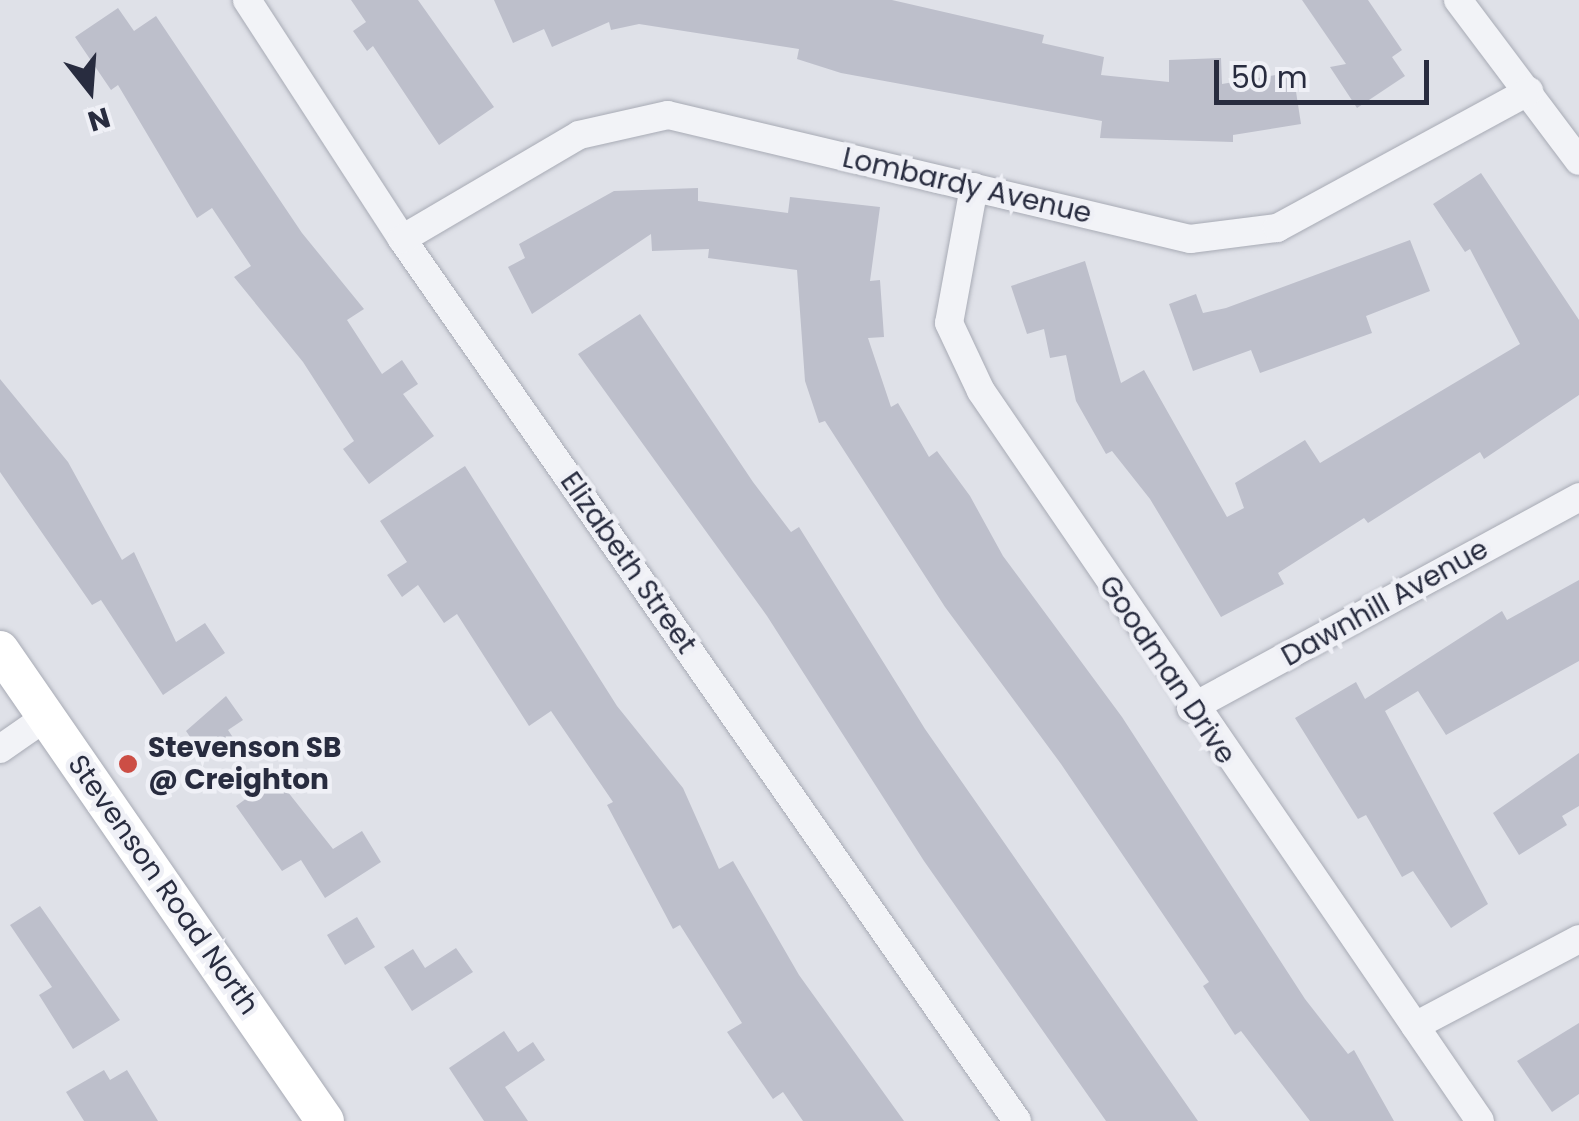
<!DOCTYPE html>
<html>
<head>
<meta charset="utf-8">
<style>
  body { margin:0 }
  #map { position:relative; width:1579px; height:1121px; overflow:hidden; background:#dfe1e8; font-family:Poppins,sans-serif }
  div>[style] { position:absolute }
  .building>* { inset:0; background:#bdbfcb; transform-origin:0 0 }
  .roads { filter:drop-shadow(0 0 2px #a8abb5) drop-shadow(0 0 2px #a8abb5) }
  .minor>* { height:28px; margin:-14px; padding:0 14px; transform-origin:14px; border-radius:14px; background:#f2f3f7 }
  .secondary>* { height:38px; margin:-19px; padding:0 19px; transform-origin:19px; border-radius:19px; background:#fff }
  .dots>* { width:28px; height:28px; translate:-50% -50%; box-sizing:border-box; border:5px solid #eff0f6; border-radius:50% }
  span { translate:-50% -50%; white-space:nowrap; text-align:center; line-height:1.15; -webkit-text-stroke:9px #eff0f6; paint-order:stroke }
  .street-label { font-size:28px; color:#282c3f }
  .poi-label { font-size:28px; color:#282c3f; font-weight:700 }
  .left { translate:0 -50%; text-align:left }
  .north { position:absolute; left:40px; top:40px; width:100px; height:100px; -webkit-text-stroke:8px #eff0f6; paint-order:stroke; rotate:163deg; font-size:28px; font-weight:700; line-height:40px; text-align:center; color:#282c3f }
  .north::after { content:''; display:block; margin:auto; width:35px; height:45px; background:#282c3f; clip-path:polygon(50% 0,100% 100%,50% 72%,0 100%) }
  .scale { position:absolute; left:1214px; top:60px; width:215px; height:45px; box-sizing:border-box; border:5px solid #282c3f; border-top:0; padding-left:12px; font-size:30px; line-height:35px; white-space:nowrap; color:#282c3f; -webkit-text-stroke:8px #eff0f6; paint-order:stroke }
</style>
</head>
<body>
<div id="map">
  <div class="building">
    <i style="clip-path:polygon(351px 0,418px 0,494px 107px,439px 145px,373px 46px,367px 51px,353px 31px,366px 22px)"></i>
    <i style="clip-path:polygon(494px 0,892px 0,1044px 35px,1042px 43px,1104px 57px,1101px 75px,1169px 82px,1169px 60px,1221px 58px,1222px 84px,1293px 72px,1301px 124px,1233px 135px,1233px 142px,1100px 138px,1102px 121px,841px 73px,797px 59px,799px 49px,639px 24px,611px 30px,609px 22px,552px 47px,544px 29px,513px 43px)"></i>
    <i style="clip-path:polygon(1302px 0,1368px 0,1402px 50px,1392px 57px,1405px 76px,1357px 108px,1330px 67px,1346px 64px)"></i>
    <i style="clip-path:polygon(118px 8px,134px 31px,156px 16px,302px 233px,364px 309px,347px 320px,382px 374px,402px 360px,418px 384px,403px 394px,434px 436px,369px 484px,343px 449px,354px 441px,303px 362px,234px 277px,251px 266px,212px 208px,197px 218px,118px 85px,111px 90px,75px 37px)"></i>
    <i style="clip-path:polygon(1481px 173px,1579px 320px,1579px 395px,1484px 459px,1480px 452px,1368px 523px,1364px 518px,1278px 573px,1284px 584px,1221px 617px,1150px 499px,1112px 451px,1106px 454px,1076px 401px,1066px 355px,1050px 358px,1044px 329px,1027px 334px,1011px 286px,1085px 261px,1121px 383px,1144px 370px,1227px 517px,1244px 508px,1235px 483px,1305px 440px,1320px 463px,1520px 344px,1470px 249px,1465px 252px,1433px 204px)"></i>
    <i style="clip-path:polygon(698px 188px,698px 201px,788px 213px,790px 197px,880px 207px,870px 281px,880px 280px,884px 337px,868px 338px,891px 407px,898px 403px,929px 457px,937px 451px,970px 496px,1003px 556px,1122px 717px,1305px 999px,1348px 1054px,1354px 1050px,1394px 1121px,1310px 1121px,1241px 1031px,1235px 1035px,1203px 986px,1209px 982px,1061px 764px,945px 607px,825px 421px,819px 423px,805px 381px,797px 270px,708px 258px,709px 249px,652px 251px,651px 234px,532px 314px,508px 267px,525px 258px,519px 244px,614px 191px)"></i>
    <i style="clip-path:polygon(1410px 240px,1430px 291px,1366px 316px,1372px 333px,1260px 373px,1251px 350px,1193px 371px,1169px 304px,1196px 294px,1203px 313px,1226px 308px)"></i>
    <i style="clip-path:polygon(640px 314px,753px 482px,791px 532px,799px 527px,925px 729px,1198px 1121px,1106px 1121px,924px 861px,767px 616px,578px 354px)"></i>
    <i style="clip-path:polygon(0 379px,68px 462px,122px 560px,134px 552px,176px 642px,205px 623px,225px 653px,163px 695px,101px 600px,92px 605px,0 472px)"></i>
    <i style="clip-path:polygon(465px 466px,617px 706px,683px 788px,719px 869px,733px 861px,799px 975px,904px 1121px,803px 1121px,783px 1092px,773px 1099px,727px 1032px,742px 1023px,680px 925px,673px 929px,607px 805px,613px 802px,551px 711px,529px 726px,457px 614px,444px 623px,418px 585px,402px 597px,387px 575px,407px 562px,380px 521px)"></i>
    <i style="clip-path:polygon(1579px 580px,1579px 661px,1446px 735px,1418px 691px,1385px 711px,1488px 904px,1451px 928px,1413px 871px,1402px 877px,1366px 815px,1358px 819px,1295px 718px,1356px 682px,1365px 699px,1502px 611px,1507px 620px)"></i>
    <i style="clip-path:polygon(226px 696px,243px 720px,228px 730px,234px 739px,206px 760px,186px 731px)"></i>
    <i style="clip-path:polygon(1579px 753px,1579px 806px,1562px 816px,1567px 825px,1519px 855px,1493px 813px)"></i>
    <i style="clip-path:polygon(276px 777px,333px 849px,362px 831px,381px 862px,325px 898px,301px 860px,282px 871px,236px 806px)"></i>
    <i style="clip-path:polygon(40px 906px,120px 1020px,73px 1049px,39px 995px,52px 987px,10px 925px)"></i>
    <i style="left:357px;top:917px;width:35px;height:35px;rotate:59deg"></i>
    <i style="clip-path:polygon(456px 948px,473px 972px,412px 1011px,384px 967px,413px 949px,425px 968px)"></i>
    <i style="clip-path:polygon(1579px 1023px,1579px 1094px,1552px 1112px,1517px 1061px)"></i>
    <i style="clip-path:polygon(504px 1031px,518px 1052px,533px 1042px,545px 1060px,505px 1087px,528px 1121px,484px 1121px,449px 1068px)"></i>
    <i style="clip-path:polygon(104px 1070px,110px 1080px,127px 1070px,158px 1121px,84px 1121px,66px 1092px)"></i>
  </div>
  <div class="roads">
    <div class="minor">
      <i style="left:247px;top:0;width:285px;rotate:57deg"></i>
      <i style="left:402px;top:239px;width:1075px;rotate:55.11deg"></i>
      <i style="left:1458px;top:0;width:201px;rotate:53.1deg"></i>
      <i style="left:974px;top:187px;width:138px;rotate:100.4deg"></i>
      <i style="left:949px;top:323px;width:75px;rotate:64.8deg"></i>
      <i style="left:981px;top:391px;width:884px;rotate:55.64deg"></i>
      <i style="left:402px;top:239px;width:205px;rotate:-30.4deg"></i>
      <i style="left:579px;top:135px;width:91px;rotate:-12.7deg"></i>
      <i style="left:668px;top:115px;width:537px;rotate:13.36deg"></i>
      <i style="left:1190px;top:239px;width:88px;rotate:-7.2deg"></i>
      <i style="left:1277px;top:228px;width:287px;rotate:-28.5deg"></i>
      <i style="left:1191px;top:708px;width:442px;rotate:-28.5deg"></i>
      <i style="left:0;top:749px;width:56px;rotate:-34.8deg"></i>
      <i style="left:1415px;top:1026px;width:186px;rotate:-27.9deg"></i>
    </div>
    <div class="secondary">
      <i style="left:0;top:650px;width:572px;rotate:55.39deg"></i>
    </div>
  </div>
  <div class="dots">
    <i style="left:128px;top:764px;background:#cc4e45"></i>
  </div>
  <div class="street-label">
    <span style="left:967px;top:186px;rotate:13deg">Lombardy Avenue</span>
    <span style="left:628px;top:563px;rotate:55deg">Elizabeth Street</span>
    <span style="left:1385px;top:603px;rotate:-29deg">Dawnhill Avenue</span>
    <span style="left:1167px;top:670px;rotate:56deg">Goodman Drive</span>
    <span style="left:163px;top:885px;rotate:55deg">Stevenson Road North</span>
  </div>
  <div class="poi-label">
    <span class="left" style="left:148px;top:764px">Stevenson SB<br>@ Creighton</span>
  </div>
  <div class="north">N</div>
  <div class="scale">50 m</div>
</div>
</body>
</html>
